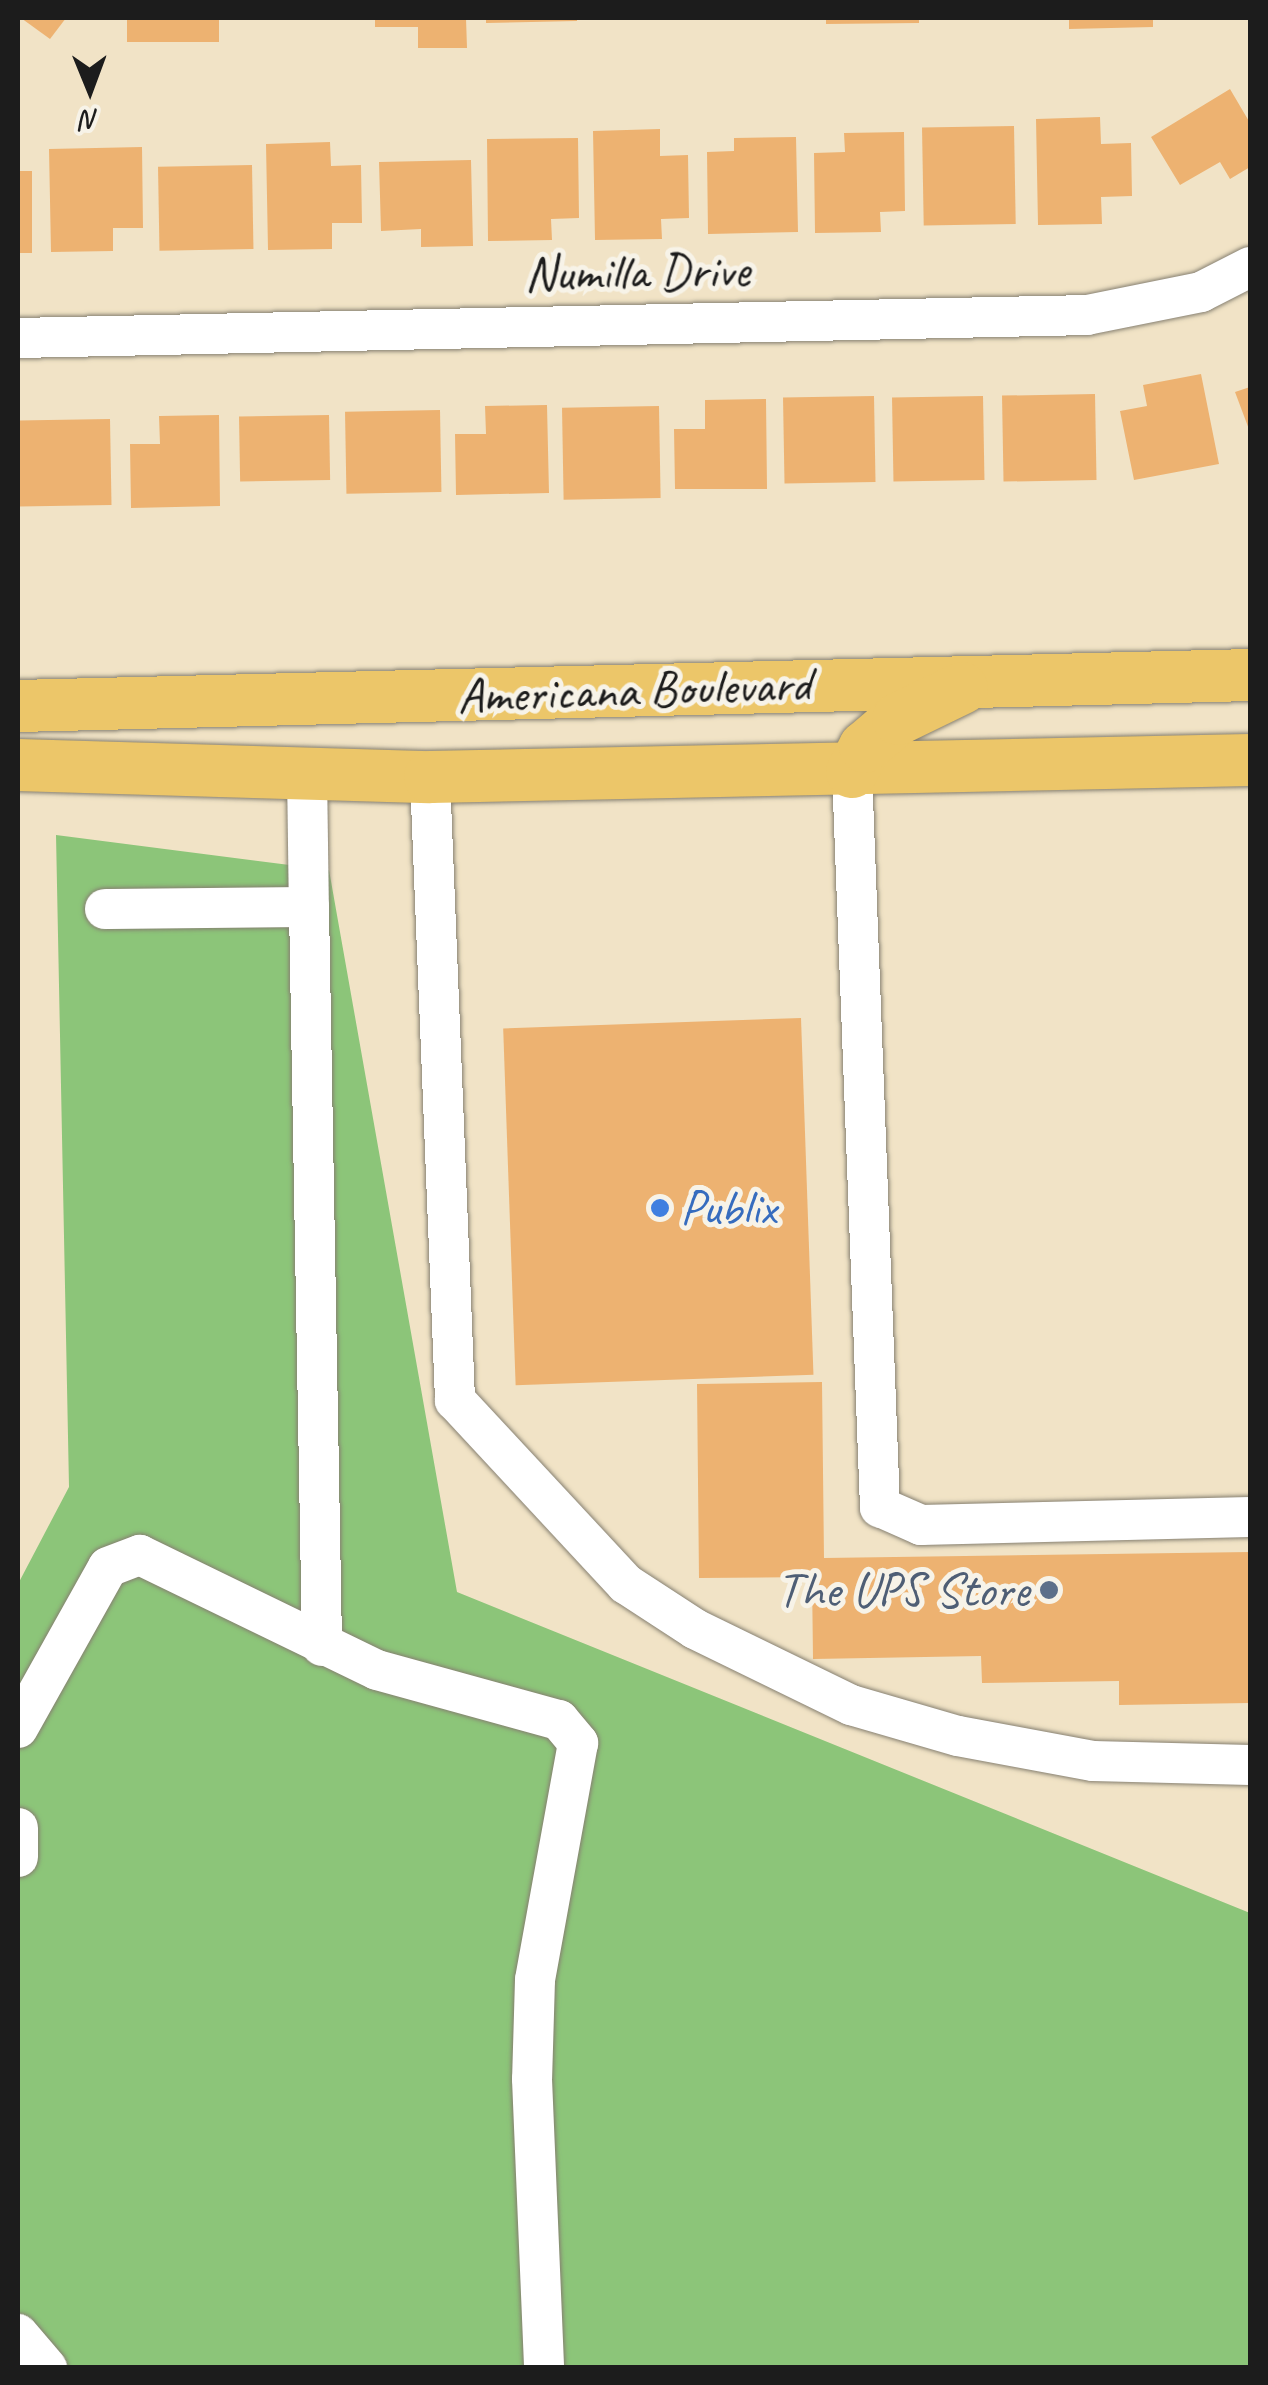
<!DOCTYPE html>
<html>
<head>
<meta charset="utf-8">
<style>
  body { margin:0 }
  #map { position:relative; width:1268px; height:2385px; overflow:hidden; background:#f1e3c6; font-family:Caveat,sans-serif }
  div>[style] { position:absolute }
  .green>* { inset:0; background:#8cc579 }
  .building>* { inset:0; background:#edb271; transform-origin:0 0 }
  .roads { filter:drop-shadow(0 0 2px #868071) drop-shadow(0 0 2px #868071) }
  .minor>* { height:40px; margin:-20px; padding:0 20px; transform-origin:20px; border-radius:20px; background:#fff }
  .major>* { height:52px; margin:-26px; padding:0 26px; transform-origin:26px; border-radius:26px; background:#ecc669 }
  .dots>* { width:28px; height:28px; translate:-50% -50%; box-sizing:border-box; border:5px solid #f7f3e8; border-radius:50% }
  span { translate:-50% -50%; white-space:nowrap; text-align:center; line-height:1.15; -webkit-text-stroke:10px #f7f3e8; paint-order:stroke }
  .street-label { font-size:50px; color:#1c1c1c }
  .shop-label { font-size:50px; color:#366cbe }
  .left { translate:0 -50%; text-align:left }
  .service-label { font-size:50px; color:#4e5e75 }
  .right { translate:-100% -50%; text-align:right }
  .frame { position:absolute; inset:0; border:20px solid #1c1c1c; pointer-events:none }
  .north { position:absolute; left:40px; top:40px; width:100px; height:100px; -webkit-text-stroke:8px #f7f3e8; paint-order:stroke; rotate:179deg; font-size:28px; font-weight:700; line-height:40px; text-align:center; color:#1c1c1c }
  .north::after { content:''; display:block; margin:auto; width:35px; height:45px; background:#1c1c1c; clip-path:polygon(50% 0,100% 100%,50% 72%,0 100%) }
</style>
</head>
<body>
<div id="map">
  <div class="green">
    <i style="clip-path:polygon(56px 835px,329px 870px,457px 1592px,1250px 1913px,1250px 2367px,18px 2368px,18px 1584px,69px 1487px)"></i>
  </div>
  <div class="building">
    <i style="clip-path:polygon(21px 18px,66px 18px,50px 39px)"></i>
    <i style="left:127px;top:18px;width:92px;height:24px"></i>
    <i style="clip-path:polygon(375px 18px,466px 18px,467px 48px,418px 48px,418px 27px,375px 27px)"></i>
    <i style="clip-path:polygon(486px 18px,577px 18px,577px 21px,486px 23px)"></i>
    <i style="clip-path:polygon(826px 18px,919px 18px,919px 23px,826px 24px)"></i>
    <i style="clip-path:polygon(1069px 18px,1153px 18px,1153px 27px,1069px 29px)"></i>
    <i style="clip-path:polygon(1230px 89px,1250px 123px,1250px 167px,1230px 179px,1220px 162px,1180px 185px,1151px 137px)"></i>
    <i style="clip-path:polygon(1100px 117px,1101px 144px,1131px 143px,1132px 196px,1101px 197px,1102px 224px,1038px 225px,1036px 119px)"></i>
    <i style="left:1014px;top:126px;width:98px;height:92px;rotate:89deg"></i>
    <i style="clip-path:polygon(660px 129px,660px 156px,688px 155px,689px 218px,661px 219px,662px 239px,595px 240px,593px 131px)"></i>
    <i style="clip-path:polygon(904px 132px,905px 211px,880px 212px,881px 232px,815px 233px,814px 153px,845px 152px,844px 133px)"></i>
    <i style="clip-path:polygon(796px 137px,798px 232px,708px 234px,707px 152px,734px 151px,734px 138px)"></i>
    <i style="clip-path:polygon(578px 138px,579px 218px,551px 219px,552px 240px,488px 241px,487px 139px)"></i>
    <i style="clip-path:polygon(330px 142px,331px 166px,361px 165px,362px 223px,332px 223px,332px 249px,268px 250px,266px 144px)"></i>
    <i style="clip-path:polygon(142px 147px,143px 228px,113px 228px,113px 251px,51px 252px,49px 149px)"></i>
    <i style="clip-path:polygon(471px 160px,473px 246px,421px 247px,421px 229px,381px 231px,379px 162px)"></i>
    <i style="left:252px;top:165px;width:84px;height:94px;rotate:89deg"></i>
    <i style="left:18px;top:171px;width:14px;height:82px"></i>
    <i style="clip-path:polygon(1201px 374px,1219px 464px,1134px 480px,1120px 411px,1147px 406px,1143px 385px)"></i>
    <i style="clip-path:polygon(1250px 387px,1250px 432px,1235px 392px)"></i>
    <i style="left:1095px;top:394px;width:86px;height:93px;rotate:89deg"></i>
    <i style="left:874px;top:396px;width:86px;height:91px;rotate:89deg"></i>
    <i style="left:983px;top:396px;width:84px;height:91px;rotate:89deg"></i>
    <i style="clip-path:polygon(766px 399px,767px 489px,675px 489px,674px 429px,705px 429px,705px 400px)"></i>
    <i style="clip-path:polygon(547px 405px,549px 493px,456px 495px,455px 434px,486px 434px,485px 406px)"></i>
    <i style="left:659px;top:406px;width:92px;height:97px;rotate:89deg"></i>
    <i style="left:440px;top:410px;width:82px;height:95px;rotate:89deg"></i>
    <i style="clip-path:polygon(219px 415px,220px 506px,131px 508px,130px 444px,160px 444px,159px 416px)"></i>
    <i style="left:329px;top:415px;width:65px;height:90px;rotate:89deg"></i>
    <i style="left:110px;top:419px;width:86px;height:92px;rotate:89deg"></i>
    <i style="left:801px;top:1018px;width:357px;height:298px;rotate:88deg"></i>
    <i style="clip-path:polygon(822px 1382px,824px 1558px,1250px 1552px,1250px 1703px,1119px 1705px,1119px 1681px,982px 1683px,981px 1656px,813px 1659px,812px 1577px,699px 1578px,697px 1384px)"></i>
  </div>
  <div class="roads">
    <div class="minor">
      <i style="left:18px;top:338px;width:1069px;rotate:-1.23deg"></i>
      <i style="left:1087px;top:315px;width:116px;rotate:-11.4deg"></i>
      <i style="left:1201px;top:292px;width:55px;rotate:-27deg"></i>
      <i style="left:307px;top:772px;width:135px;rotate:89.2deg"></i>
      <i style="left:852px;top:772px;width:736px;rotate:87.82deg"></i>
      <i style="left:880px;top:1507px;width:45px;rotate:23.7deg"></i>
      <i style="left:921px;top:1525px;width:329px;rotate:-1.4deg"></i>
      <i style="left:430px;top:777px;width:624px;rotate:87.7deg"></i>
      <i style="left:455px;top:1400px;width:251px;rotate:47.1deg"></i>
      <i style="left:626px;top:1584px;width:82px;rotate:33.1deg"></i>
      <i style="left:695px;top:1629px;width:174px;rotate:26deg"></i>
      <i style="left:851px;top:1705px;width:111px;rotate:16.2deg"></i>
      <i style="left:958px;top:1736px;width:137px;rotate:10.5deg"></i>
      <i style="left:1093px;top:1761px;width:157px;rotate:1.5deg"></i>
      <i style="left:105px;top:909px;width:204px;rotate:-0.6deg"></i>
      <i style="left:309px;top:907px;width:739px;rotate:88.99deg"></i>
      <i style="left:18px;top:1728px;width:184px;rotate:-60.8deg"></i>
      <i style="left:108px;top:1567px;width:34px;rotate:-21deg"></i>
      <i style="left:140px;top:1555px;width:263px;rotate:25.9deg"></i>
      <i style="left:377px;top:1670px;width:189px;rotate:15.4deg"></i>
      <i style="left:559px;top:1720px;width:30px;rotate:50deg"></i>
      <i style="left:578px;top:1743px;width:241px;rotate:100.3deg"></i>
      <i style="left:535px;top:1980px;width:99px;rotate:91.7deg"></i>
      <i style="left:532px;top:2079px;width:289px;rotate:87.6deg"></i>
      <i style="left:18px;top:1828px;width:29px;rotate:90deg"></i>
      <i style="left:18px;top:2334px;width:45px;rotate:49.5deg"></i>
    </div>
    <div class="major">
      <i style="left:18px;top:706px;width:1232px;rotate:-1.44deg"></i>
      <i style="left:18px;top:765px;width:412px;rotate:1.7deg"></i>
      <i style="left:430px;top:777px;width:820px;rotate:-1.19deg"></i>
      <i style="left:852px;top:772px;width:28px;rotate:-63deg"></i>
      <i style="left:865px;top:747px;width:43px;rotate:-40.3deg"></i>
      <i style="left:898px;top:719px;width:71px;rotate:-25.8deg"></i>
    </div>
  </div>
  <div class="dots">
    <i style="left:660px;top:1208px;background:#3f7fe0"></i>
    <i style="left:1049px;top:1590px;background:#5c6f8a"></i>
  </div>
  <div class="street-label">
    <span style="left:637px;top:272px;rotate:-1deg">Numilla Drive</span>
    <span style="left:634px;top:690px;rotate:-2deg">Americana Boulevard</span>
  </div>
  <div class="shop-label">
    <span class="left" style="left:680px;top:1208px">Publix</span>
  </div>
  <div class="service-label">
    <span class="right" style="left:1029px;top:1590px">The UPS Store</span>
  </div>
  <div class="frame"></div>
  <div class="north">N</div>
</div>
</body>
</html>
